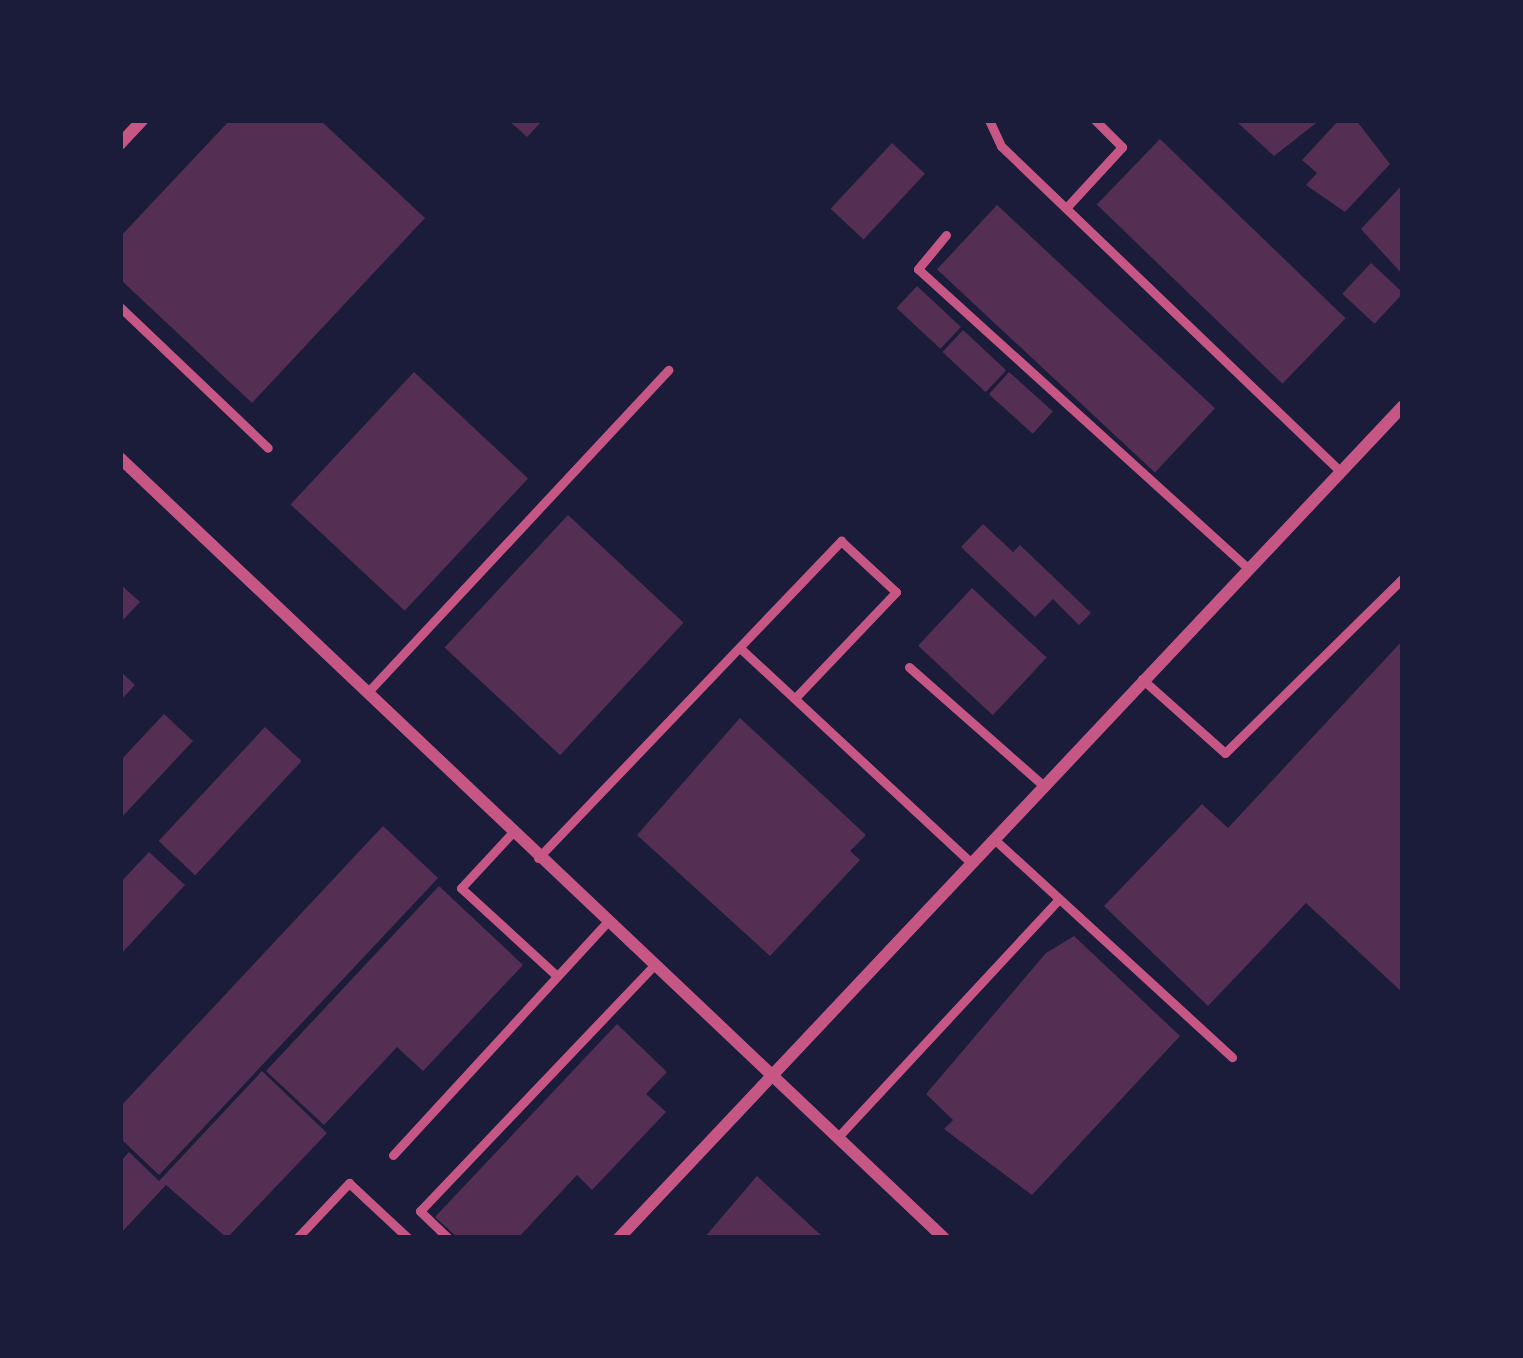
<!DOCTYPE html>
<html>
<head>
<meta charset="utf-8">
<style>
  body { margin:0 }
  #map { position:relative; width:1523px; height:1358px; overflow:hidden; background:#1b1b3a; font-family:Overpass,sans-serif }
  div>[style] { position:absolute }
  .building>* { inset:0; background:#542f53; transform-origin:0 0 }
  .service>* { height:9px; margin:-4.5px; padding:0 4.5px; transform-origin:4.5px; border-radius:4.5px; background:#c65784 }
  .minor>* { height:12px; margin:-6px; padding:0 6px; transform-origin:6px; border-radius:6px; background:#c65784 }
  span { translate:-50% -50%; white-space:nowrap; text-align:center; line-height:1.15; -webkit-text-stroke:9px #1b1b3a; paint-order:stroke }
  .frame { position:absolute; inset:0; border:123px solid #1b1b3a; pointer-events:none }
</style>
</head>
<body>
<div id="map">
  <div class="building">
    <i style="clip-path:polygon(230px 120px,320px 120px,425px 218px,252px 403px,120px 279px,120px 237px)"></i>
    <i style="clip-path:polygon(508px 120px,543px 120px,527px 137px)"></i>
    <i style="clip-path:polygon(1235px 120px,1320px 120px,1274px 156px)"></i>
    <i style="clip-path:polygon(1339px 120px,1356px 120px,1390px 164px,1345px 212px,1306px 185px,1317px 173px,1302px 160px)"></i>
    <i style="left:1160px;top:139px;width:258px;height:91px;rotate:44deg"></i>
    <i style="left:892px;top:143px;width:45px;height:90px;rotate:43deg"></i>
    <i style="clip-path:polygon(1403px 184px,1403px 275px,1361px 229px)"></i>
    <i style="left:997px;top:205px;width:298px;height:88px;rotate:43deg"></i>
    <i style="left:1371px;top:263px;width:44px;height:42px;rotate:43deg"></i>
    <i style="left:917px;top:286px;width:60px;height:30px;rotate:43deg"></i>
    <i style="left:963px;top:330px;width:59px;height:30px;rotate:43deg"></i>
    <i style="left:414px;top:372px;width:156px;height:181px;rotate:43deg"></i>
    <i style="left:1009px;top:372px;width:59px;height:30px;rotate:42deg"></i>
    <i style="left:568px;top:515px;width:158px;height:181px;rotate:43deg"></i>
    <i style="clip-path:polygon(983px 524px,1013px 552px,1020px 545px,1091px 613px,1079px 625px,1053px 599px,1035px 617px,961px 547px)"></i>
    <i style="clip-path:polygon(120px 584px,140px 602px,122px 621px,120px 618px)"></i>
    <i style="left:972px;top:588px;width:102px;height:79px;rotate:43deg"></i>
    <i style="clip-path:polygon(1403px 640px,1403px 993px,1306px 903px,1208px 1006px,1104px 906px,1202px 804px,1228px 828px)"></i>
    <i style="clip-path:polygon(120px 671px,135px 685px,120px 701px)"></i>
    <i style="clip-path:polygon(164px 714px,193px 741px,120px 819px,120px 761px)"></i>
    <i style="clip-path:polygon(740px 718px,866px 835px,850px 851px,860px 860px,770px 956px,637px 835px)"></i>
    <i style="left:265px;top:727px;width:50px;height:156px;rotate:43deg"></i>
    <i style="clip-path:polygon(383px 826px,438px 878px,159px 1175px,120px 1138px,120px 1107px)"></i>
    <i style="clip-path:polygon(149px 852px,185px 885px,120px 955px,120px 883px)"></i>
    <i style="clip-path:polygon(439px 886px,523px 965px,423px 1071px,397px 1047px,324px 1125px,266px 1071px)"></i>
    <i style="clip-path:polygon(1074px 936px,1180px 1036px,1032px 1195px,944px 1129px,953px 1120px,926px 1094px,1046px 953px)"></i>
    <i style="clip-path:polygon(617px 1024px,667px 1072px,646px 1094px,666px 1112px,592px 1190px,577px 1175px,518px 1238px,458px 1238px,435px 1217px)"></i>
    <i style="clip-path:polygon(262px 1071px,327px 1133px,227px 1238px,166px 1185px,120px 1234px,120px 1162px,129px 1152px,159px 1181px)"></i>
    <i style="clip-path:polygon(757px 1176px,824px 1238px,704px 1238px)"></i>
  </div>
  <div class="service">
    <i style="left:989px;top:120px;width:29px;rotate:65deg"></i>
    <i style="left:1001px;top:146px;width:471px;rotate:43.8deg"></i>
    <i style="left:1066px;top:208px;width:83px;rotate:-47.4deg"></i>
    <i style="left:1122px;top:147px;width:38px;rotate:-135deg"></i>
    <i style="left:946px;top:235px;width:44px;rotate:129.5deg"></i>
    <i style="left:918px;top:269px;width:444px;rotate:42.2deg"></i>
    <i style="left:120px;top:307px;width:204px;rotate:43.6deg"></i>
    <i style="left:740px;top:648px;width:316px;rotate:42.9deg"></i>
    <i style="left:909px;top:667px;width:180px;rotate:41.4deg"></i>
    <i style="left:1142px;top:679px;width:111px;rotate:41.7deg"></i>
    <i style="left:1225px;top:753px;width:250px;rotate:-44.5deg"></i>
    <i style="left:367px;top:693px;width:442px;rotate:-47deg"></i>
    <i style="left:512px;top:833px;width:75px;rotate:132.8deg"></i>
    <i style="left:461px;top:888px;width:130px;rotate:42.5deg"></i>
    <i style="left:994px;top:839px;width:323px;rotate:42.5deg"></i>
    <i style="left:538px;top:858px;width:439px;rotate:-46.3deg"></i>
    <i style="left:841px;top:541px;width:75px;rotate:42.8deg"></i>
    <i style="left:896px;top:592px;width:146px;rotate:133.6deg"></i>
    <i style="left:837px;top:1138px;width:326px;rotate:-47.1deg"></i>
    <i style="left:393px;top:1155px;width:316px;rotate:-47.4deg"></i>
    <i style="left:297px;top:1238px;width:76px;rotate:-46.6deg"></i>
    <i style="left:349px;top:1183px;width:81px;rotate:43deg"></i>
    <i style="left:448px;top:1238px;width:39px;rotate:-136deg"></i>
    <i style="left:420px;top:1211px;width:338px;rotate:-46.4deg"></i>
  </div>
  <div class="minor">
    <i style="left:120px;top:144px;width:33px;rotate:-47deg"></i>
    <i style="left:120px;top:458px;width:1135px;rotate:43.43deg"></i>
    <i style="left:619px;top:1238px;width:1143px;rotate:-46.7deg"></i>
  </div>
  <div class="frame"></div>
</div>
</body>
</html>
